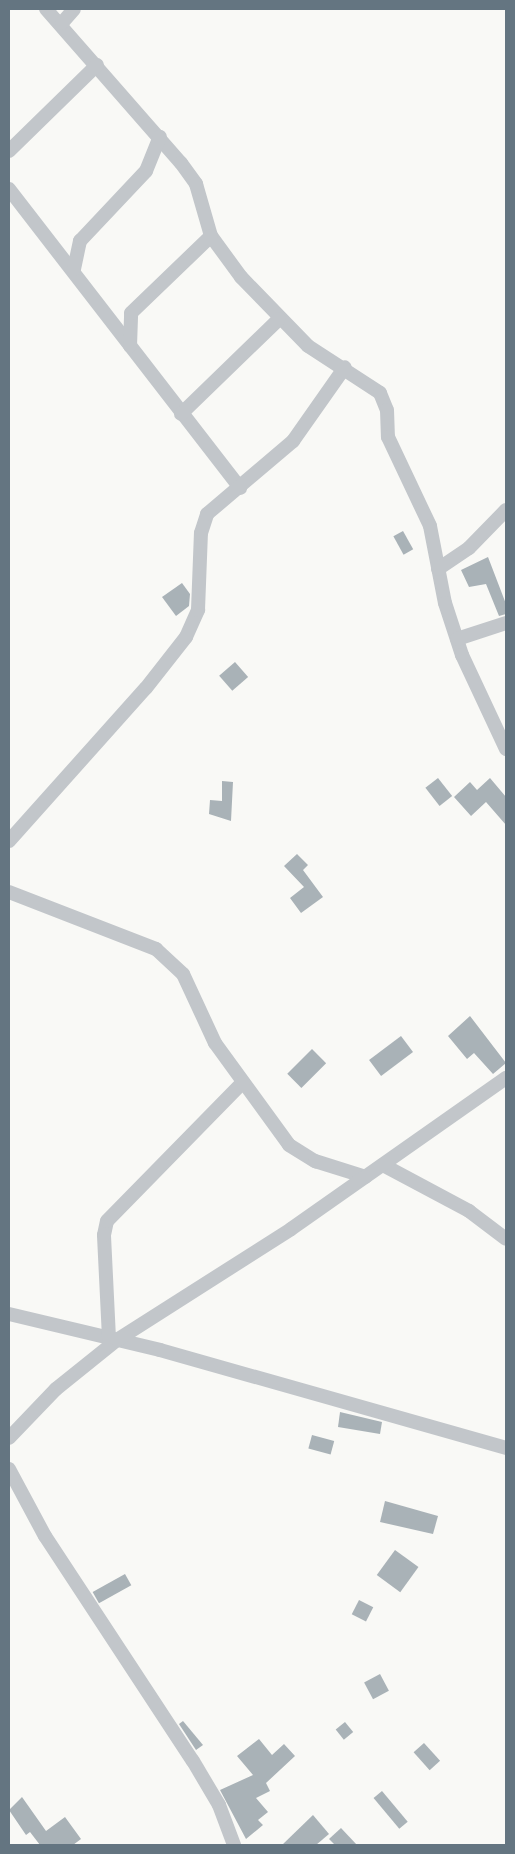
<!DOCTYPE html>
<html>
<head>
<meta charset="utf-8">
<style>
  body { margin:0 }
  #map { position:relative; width:515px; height:1854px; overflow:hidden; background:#f9f9f6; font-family:"Varela Round",sans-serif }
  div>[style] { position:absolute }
  .building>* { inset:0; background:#a9b2b7; transform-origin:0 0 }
  .minor>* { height:14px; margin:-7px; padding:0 7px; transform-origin:7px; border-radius:7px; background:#c2c6ca }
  span { translate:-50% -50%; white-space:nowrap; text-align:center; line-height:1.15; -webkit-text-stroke:5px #fff; paint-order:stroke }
  .frame { position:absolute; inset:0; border:10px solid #647581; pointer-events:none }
</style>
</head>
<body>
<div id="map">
  <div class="building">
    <i style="left:403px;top:531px;width:21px;height:11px;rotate:61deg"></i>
    <i style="clip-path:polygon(488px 557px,506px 604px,506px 614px,499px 616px,486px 584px,469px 587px,461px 570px)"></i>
    <i style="clip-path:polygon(182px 583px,190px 594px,189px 606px,176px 616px,162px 597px)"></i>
    <i style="left:235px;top:662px;width:20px;height:21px;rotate:49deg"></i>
    <i style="left:438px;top:778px;width:23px;height:16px;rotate:52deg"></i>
    <i style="clip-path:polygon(490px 778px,506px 797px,506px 825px,486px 802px,471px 816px,454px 797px,470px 782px,477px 790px)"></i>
    <i style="clip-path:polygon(222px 781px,233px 782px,231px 821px,209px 814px,210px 800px,222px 801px)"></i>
    <i style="clip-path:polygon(297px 854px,308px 865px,303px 870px,323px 897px,301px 913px,290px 898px,304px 887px,284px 866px)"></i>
    <i style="clip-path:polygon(470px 1016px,506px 1063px,493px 1074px,474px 1053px,467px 1059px,448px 1036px)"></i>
    <i style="left:401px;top:1036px;width:20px;height:40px;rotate:53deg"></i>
    <i style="left:312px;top:1049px;width:20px;height:35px;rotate:45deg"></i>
    <i style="clip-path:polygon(340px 1412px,382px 1422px,380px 1434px,338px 1427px)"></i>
    <i style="left:312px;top:1435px;width:23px;height:14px;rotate:15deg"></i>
    <i style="clip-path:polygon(385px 1501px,438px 1516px,433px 1534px,380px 1522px)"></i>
    <i style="left:395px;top:1550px;width:29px;height:31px;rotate:36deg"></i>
    <i style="left:125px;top:1574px;width:13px;height:37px;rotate:61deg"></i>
    <i style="left:359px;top:1600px;width:16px;height:16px;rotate:27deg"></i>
    <i style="left:380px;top:1674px;width:19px;height:18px;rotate:62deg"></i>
    <i style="clip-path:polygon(183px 1721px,203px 1745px,196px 1750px,179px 1724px)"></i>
    <i style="left:345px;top:1722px;width:13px;height:12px;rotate:51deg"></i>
    <i style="clip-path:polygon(259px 1739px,272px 1755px,284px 1744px,295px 1756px,266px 1783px,270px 1791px,256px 1798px,268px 1812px,258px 1820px,263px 1825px,246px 1839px,220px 1790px,253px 1775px,237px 1756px)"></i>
    <i style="left:424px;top:1743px;width:24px;height:14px;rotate:48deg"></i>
    <i style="left:382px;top:1791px;width:40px;height:11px;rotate:50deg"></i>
    <i style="clip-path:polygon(22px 1797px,46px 1831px,65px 1817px,81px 1839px,73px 1845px,40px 1845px,30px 1832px,26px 1835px,9px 1810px)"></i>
    <i style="clip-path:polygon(313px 1815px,329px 1834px,316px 1845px,282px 1845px)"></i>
    <i style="clip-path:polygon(341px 1828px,357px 1845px,335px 1845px,329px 1839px)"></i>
  </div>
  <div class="minor">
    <i style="left:46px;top:9px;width:205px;rotate:48.8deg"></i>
    <i style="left:181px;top:163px;width:26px;rotate:54deg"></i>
    <i style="left:196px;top:184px;width:54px;rotate:73.9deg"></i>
    <i style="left:211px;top:236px;width:51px;rotate:53.8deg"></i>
    <i style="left:241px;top:277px;width:96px;rotate:45.8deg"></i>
    <i style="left:308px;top:346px;width:86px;rotate:33.1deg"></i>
    <i style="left:380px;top:393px;width:18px;rotate:68deg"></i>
    <i style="left:387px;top:410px;width:27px;rotate:88deg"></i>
    <i style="left:388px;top:437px;width:98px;rotate:64.7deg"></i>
    <i style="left:430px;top:526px;width:78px;rotate:79deg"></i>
    <i style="left:445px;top:603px;width:55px;rotate:71.9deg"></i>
    <i style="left:462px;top:655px;width:104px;rotate:64.9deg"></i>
    <i style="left:62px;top:23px;width:18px;rotate:-49deg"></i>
    <i style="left:9px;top:151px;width:123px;rotate:-44.3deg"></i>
    <i style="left:9px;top:189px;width:378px;rotate:52.3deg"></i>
    <i style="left:74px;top:269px;width:29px;rotate:-78deg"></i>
    <i style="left:80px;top:241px;width:96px;rotate:-46.7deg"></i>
    <i style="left:146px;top:171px;width:37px;rotate:-68deg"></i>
    <i style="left:130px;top:346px;width:33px;rotate:-88deg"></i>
    <i style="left:131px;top:313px;width:111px;rotate:-43.9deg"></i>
    <i style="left:181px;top:414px;width:136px;rotate:-44.1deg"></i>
    <i style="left:438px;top:569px;width:37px;rotate:-34deg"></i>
    <i style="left:469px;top:548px;width:53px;rotate:-45.8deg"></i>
    <i style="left:457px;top:639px;width:52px;rotate:-18.1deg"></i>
    <i style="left:9px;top:841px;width:205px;rotate:-48.2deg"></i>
    <i style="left:146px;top:688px;width:65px;rotate:-51.9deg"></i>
    <i style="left:186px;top:637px;width:30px;rotate:-66deg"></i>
    <i style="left:198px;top:610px;width:77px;rotate:-87.8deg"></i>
    <i style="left:201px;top:533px;width:20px;rotate:-72deg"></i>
    <i style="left:207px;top:514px;width:113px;rotate:-40.3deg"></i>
    <i style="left:293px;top:441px;width:90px;rotate:-54.9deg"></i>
    <i style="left:9px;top:892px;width:158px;rotate:21.2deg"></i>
    <i style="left:156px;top:949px;width:37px;rotate:43deg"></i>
    <i style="left:183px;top:974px;width:76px;rotate:65.1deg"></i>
    <i style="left:215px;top:1043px;width:126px;rotate:54deg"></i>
    <i style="left:289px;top:1145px;width:31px;rotate:32deg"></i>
    <i style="left:315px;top:1161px;width:53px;rotate:17.4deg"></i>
    <i style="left:383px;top:1165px;width:98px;rotate:28.1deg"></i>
    <i style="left:469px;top:1211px;width:46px;rotate:37.1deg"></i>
    <i style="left:9px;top:1314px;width:155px;rotate:13.4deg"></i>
    <i style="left:160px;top:1350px;width:360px;rotate:15.8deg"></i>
    <i style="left:109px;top:1338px;width:103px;rotate:-92.8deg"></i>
    <i style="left:104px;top:1235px;width:14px;rotate:-78deg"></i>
    <i style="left:107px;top:1221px;width:194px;rotate:-45.6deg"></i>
    <i style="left:9px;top:1438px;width:68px;rotate:-46.2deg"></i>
    <i style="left:56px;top:1389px;width:78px;rotate:-38.8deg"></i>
    <i style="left:117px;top:1340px;width:206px;rotate:-32.5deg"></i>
    <i style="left:291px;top:1229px;width:263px;rotate:-35.1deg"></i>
    <i style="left:9px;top:1469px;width:76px;rotate:61.8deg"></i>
    <i style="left:45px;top:1536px;width:269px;rotate:56.7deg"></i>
    <i style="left:193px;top:1761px;width:51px;rotate:59.4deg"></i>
    <i style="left:219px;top:1805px;width:43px;rotate:69.4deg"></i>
  </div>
  <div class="frame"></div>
</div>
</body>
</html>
